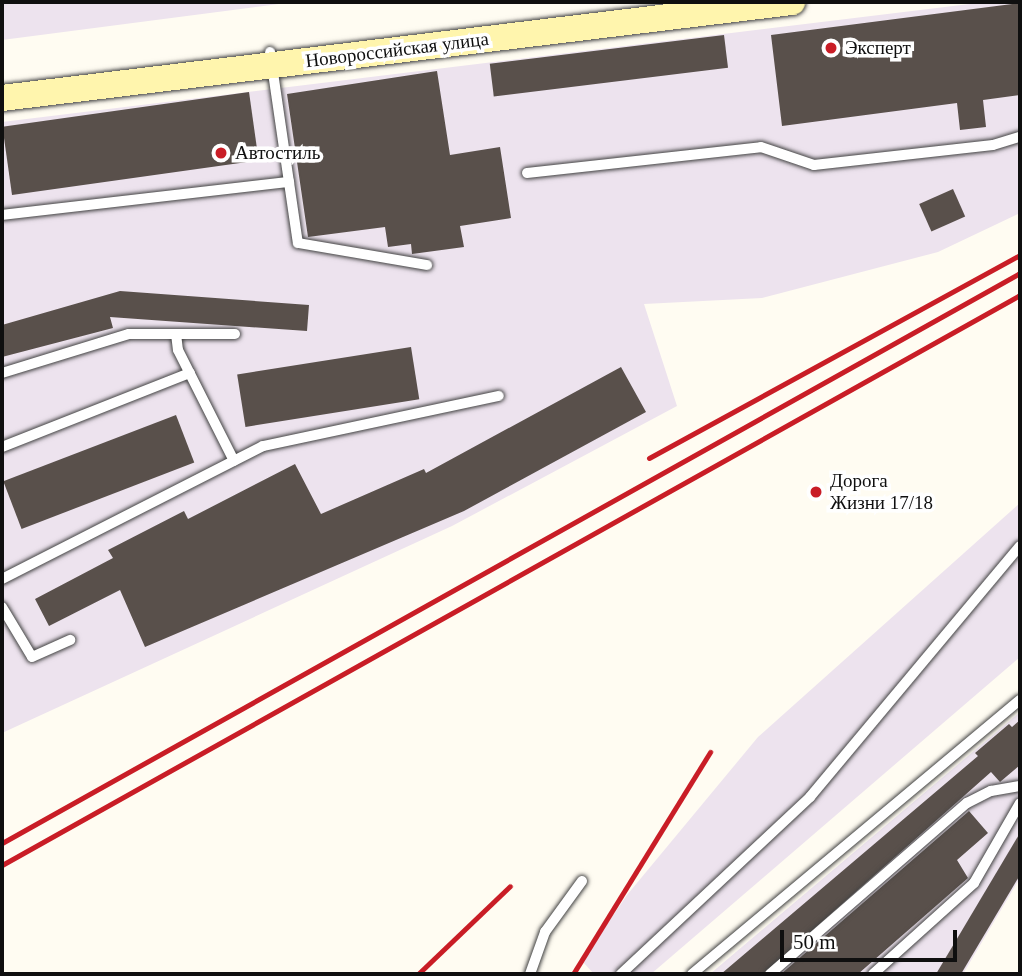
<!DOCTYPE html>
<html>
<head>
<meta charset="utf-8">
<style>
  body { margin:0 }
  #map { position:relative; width:1022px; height:976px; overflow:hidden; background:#fffcf2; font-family:"Times New Roman",serif }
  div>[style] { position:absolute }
  .industrial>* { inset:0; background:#ede3ee }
  .building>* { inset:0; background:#59504b; transform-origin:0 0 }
  .roads { filter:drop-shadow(0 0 2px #424242) drop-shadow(0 0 2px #424242) }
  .lane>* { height:10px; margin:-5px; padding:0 5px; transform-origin:5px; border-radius:5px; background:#fff }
  .secondary>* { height:26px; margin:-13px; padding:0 13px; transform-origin:13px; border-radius:13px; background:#fff5ad }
  .rail>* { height:5px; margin:-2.5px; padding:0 2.5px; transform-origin:2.5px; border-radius:2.5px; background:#c91d26 }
  .dots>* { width:19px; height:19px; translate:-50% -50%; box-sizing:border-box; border:4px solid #fff; border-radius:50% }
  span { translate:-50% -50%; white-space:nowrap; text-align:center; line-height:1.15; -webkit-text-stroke:7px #fff; paint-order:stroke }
  .poi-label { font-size:19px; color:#0f0f0f }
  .left { translate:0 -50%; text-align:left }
  .street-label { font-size:19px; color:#0f0f0f }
  .frame { position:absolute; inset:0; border:4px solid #0f0f0f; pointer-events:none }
  .scale { position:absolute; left:780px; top:930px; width:177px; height:32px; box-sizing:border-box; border:4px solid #0f0f0f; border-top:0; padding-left:9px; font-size:21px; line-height:24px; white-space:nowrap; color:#0f0f0f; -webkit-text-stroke:5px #fff; paint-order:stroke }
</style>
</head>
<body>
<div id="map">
  <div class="industrial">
    <i style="clip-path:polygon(2px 2px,294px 2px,2px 40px)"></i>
    <i style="clip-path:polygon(986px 2px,1020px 2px,1020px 213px,938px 252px,762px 298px,644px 304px,677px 406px,452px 526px,2px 733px,2px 122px)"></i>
    <i style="clip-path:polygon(1020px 503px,1020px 657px,651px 974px,594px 974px,582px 961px,627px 895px,758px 737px)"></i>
    <i style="clip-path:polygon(1020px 712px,1020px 878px,963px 974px,710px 974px)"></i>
  </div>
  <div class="building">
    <i style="clip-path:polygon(1020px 3px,1020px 95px,983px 100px,986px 127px,960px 130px,957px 103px,782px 126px,771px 35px)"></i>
    <i style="left:724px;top:35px;width:33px;height:236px;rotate:83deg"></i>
    <i style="clip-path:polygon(437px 71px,450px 155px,500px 147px,511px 218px,460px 226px,464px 247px,412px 254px,411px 244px,388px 247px,385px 227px,308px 237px,287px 94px)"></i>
    <i style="left:249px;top:92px;width:69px;height:249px;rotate:82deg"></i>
    <i style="left:953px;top:189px;width:30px;height:37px;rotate:66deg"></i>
    <i style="clip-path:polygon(120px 291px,309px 305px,307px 331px,110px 317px,113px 328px,2px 357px,2px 325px)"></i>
    <i style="left:411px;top:347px;width:53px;height:176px;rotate:81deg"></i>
    <i style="clip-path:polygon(621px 367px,646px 412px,464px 511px,145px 647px,120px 590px,49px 626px,35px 599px,113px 558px,108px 550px,184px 511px,188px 519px,295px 464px,321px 514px,424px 469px,426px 473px)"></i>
    <i style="left:176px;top:415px;width:51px;height:185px;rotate:69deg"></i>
    <i style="clip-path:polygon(1020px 720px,1020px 765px,1000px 782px,991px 772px,763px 974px,721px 974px,978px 756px,975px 753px,1009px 724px,1012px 727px)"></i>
    <i style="clip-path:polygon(969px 811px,988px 833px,957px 860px,968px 878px,858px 974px,781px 974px)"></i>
    <i style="clip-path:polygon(1020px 833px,1020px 875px,961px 974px,936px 974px)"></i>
  </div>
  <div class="roads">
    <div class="lane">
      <i style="left:270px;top:52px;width:193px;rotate:81.7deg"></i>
      <i style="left:298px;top:243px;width:131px;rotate:9.7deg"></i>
      <i style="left:527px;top:173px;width:235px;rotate:-6.3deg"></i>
      <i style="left:761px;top:147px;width:56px;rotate:18.8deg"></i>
      <i style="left:814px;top:165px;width:180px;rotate:-6.4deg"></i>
      <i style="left:993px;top:145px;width:28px;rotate:-17deg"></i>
      <i style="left:2px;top:215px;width:289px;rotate:-6.6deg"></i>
      <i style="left:176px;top:334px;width:16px;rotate:83deg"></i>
      <i style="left:178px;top:350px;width:124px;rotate:63.2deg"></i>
      <i style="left:2px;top:373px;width:133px;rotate:-17.1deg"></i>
      <i style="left:129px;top:334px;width:106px"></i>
      <i style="left:2px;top:447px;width:202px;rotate:-21.5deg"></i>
      <i style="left:2px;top:579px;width:293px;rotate:-27deg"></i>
      <i style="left:263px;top:446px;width:241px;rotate:-12deg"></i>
      <i style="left:2px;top:607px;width:58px;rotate:59deg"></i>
      <i style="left:32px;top:657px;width:42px;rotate:-24.1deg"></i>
      <i style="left:530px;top:974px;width:45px;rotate:-70.3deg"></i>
      <i style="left:545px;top:932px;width:63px;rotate:-54deg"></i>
      <i style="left:621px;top:974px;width:259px;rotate:-43.1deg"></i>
      <i style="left:810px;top:797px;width:327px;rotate:-50.1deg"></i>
      <i style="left:692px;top:974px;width:427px;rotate:-39.9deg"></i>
      <i style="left:770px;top:974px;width:261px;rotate:-41deg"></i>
      <i style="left:967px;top:803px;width:27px;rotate:-27deg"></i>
      <i style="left:991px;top:791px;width:29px;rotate:-10deg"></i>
      <i style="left:873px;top:974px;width:136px;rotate:-42deg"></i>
      <i style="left:974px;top:883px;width:92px;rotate:-60.1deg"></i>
    </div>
    <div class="secondary">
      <i style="left:2px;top:98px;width:796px;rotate:-6.93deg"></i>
    </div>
  </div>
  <div class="rail">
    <i style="left:649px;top:458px;width:423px;rotate:-28.7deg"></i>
    <i style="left:2px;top:843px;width:1167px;rotate:-29.25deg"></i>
    <i style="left:2px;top:865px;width:1167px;rotate:-29.25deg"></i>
    <i style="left:418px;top:974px;width:127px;rotate:-43.7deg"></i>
    <i style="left:573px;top:974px;width:261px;rotate:-58.3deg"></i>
  </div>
  <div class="dots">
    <i style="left:831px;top:48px;background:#c91d26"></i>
    <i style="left:221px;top:153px;background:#c91d26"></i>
    <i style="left:816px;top:492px;background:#c91d26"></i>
  </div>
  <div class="poi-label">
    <span class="left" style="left:845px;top:48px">Эксперт</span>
    <span class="left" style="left:235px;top:153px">Автостиль</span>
    <span class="left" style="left:830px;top:492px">Дорога<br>Жизни 17/18</span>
  </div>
  <div class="street-label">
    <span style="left:397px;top:50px;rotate:-7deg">Новороссийская улица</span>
  </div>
  <div class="frame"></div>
  <div class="scale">50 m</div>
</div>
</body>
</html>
